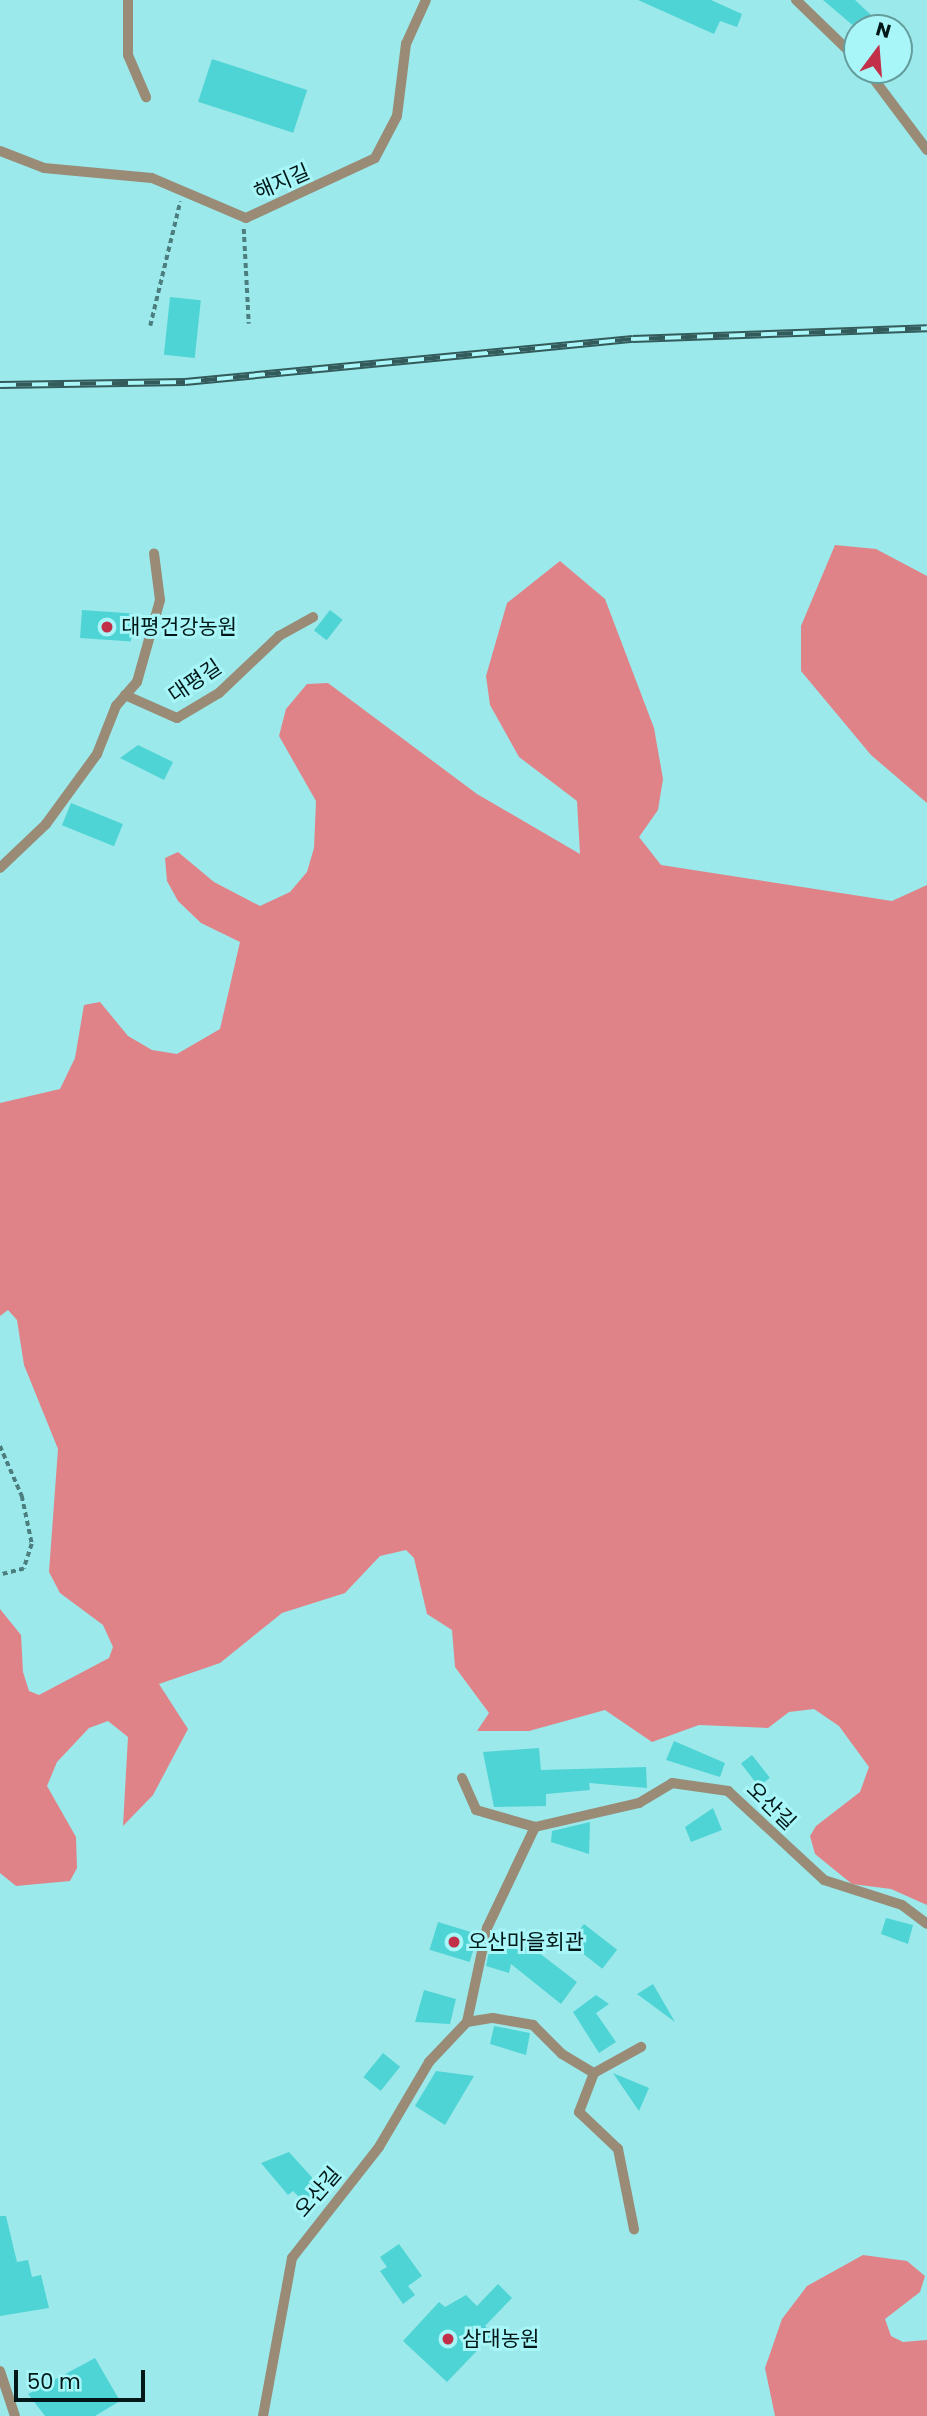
<!DOCTYPE html>
<html>
<head>
<meta charset="utf-8">
<style>
  body { margin:0 }
  #map { position:relative; width:927px; height:2416px; overflow:hidden; background:#9be9ea; font-family:Poppins,"Noto Sans KR",sans-serif }
  div>[style] { position:absolute }
  .forest>* { inset:0; background:#e08388 }
  .building>* { inset:0; background:#4fd4d6; transform-origin:0 0 }
  .path>* { height:3.5px; margin-top:-1.75px; transform-origin:0; background:repeating-linear-gradient(90deg,#4c7e7f 0 5px,transparent 0 8.5px) }
  .lane>* { height:10px; margin:-5px; padding:0 5px; transform-origin:5px; border-radius:5px; background:#998b76 }
  .rail>* { height:8px; margin-top:-4px; transform-origin:0; background:repeating-linear-gradient(90deg,#a8f6f7 0 16px,#335b5c 0 32px); box-sizing:border-box; border-block:2px solid #335b5c }
  .dots>* { width:19px; height:19px; translate:-50% -50%; box-sizing:border-box; border:4px solid #a8f6f7; border-radius:50% }
  span { translate:-50% -50%; white-space:nowrap; text-align:center; line-height:1.15; -webkit-text-stroke:6px #a8f6f7; paint-order:stroke }
  .street-label { font-size:21px; color:#011718 }
  .poi-label { font-size:21px; color:#011718 }
  .left { translate:0 -50%; text-align:left }
  .north { position:absolute; left:843px; top:14px; width:70px; height:70px; box-sizing:border-box; background:#a8f6f7; border:2px solid #659d9e; border-radius:50%; rotate:16deg; font-size:19px; font-weight:700; line-height:28px; text-align:center; color:#011718 }
  .north::after { content:''; display:block; margin:auto; width:24px; height:32px; background:#c13048; clip-path:polygon(50% 0,100% 100%,50% 72%,0 100%) }
  .scale { position:absolute; left:14px; top:2370px; width:131px; height:32px; box-sizing:border-box; border:4px solid #011718; border-top:0; padding-left:9px; font-size:21px; line-height:24px; white-space:nowrap; color:#011718; -webkit-text-stroke:5px #a8f6f7; paint-order:stroke }
</style>
</head>
<body>
<div id="map">
  <div class="forest">
    <i style="clip-path:polygon(835px 545px,876px 549px,927px 576px,927px 803px,871px 755px,801px 671px,801px 626px)"></i>
    <i style="clip-path:polygon(560px 561px,605px 599px,654px 728px,663px 779px,658px 810px,639px 837px,661px 865px,892px 901px,927px 885px,927px 1905px,891px 1889px,852px 1884px,815px 1854px,810px 1836px,816px 1826px,860px 1792px,869px 1767px,839px 1726px,814px 1709px,789px 1712px,768px 1728px,699px 1725px,652px 1742px,605px 1710px,529px 1731px,477px 1731px,489px 1713px,455px 1667px,452px 1630px,427px 1614px,414px 1558px,406px 1550px,380px 1556px,345px 1593px,282px 1613px,220px 1663px,159px 1684px,188px 1729px,153px 1795px,123px 1826px,128px 1737px,108px 1721px,89px 1728px,57px 1762px,47px 1786px,76px 1837px,77px 1868px,70px 1881px,16px 1886px,0 1873px,0 1609px,21px 1635px,23px 1672px,29px 1691px,39px 1695px,109px 1658px,113px 1647px,103px 1625px,60px 1593px,49px 1572px,58px 1449px,24px 1365px,17px 1320px,8px 1310px,0 1316px,0 1103px,60px 1089px,75px 1058px,84px 1005px,100px 1002px,128px 1036px,152px 1050px,177px 1054px,220px 1029px,240px 942px,201px 923px,178px 901px,167px 881px,165px 858px,178px 852px,214px 882px,260px 906px,290px 892px,307px 872px,314px 848px,316px 801px,279px 736px,286px 709px,307px 684px,328px 683px,477px 794px,580px 854px,577px 801px,519px 757px,490px 705px,486px 676px,507px 603px)"></i>
    <i style="clip-path:polygon(863px 2255px,907px 2261px,925px 2276px,920px 2292px,885px 2319px,891px 2336px,903px 2342px,927px 2340px,927px 2416px,775px 2416px,765px 2368px,782px 2319px,807px 2286px)"></i>
  </div>
  <div class="building">
    <i style="clip-path:polygon(638px 0,711px 0,742px 14px,737px 27px,720px 21px,714px 34px)"></i>
    <i style="clip-path:polygon(823px 0,855px 0,885px 28px,856px 28px)"></i>
    <i style="left:212px;top:59px;width:100px;height:45px;rotate:18deg"></i>
    <i style="left:170px;top:297px;width:31px;height:58px;rotate:6deg"></i>
    <i style="left:82px;top:610px;width:51px;height:28px;rotate:4deg"></i>
    <i style="left:330px;top:610px;width:16px;height:26px;rotate:38deg"></i>
    <i style="clip-path:polygon(138px 745px,173px 762px,164px 780px,120px 758px)"></i>
    <i style="left:71px;top:803px;width:56px;height:24px;rotate:22deg"></i>
    <i style="clip-path:polygon(674px 1741px,725px 1763px,720px 1777px,666px 1760px)"></i>
    <i style="clip-path:polygon(539px 1748px,541px 1770px,646px 1767px,647px 1788px,589px 1783px,590px 1790px,546px 1794px,546px 1806px,494px 1807px,483px 1752px)"></i>
    <i style="left:752px;top:1755px;width:29px;height:14px;rotate:52deg"></i>
    <i style="clip-path:polygon(713px 1808px,722px 1830px,691px 1842px,685px 1827px)"></i>
    <i style="clip-path:polygon(590px 1822px,589px 1854px,551px 1842px,552px 1831px)"></i>
    <i style="clip-path:polygon(886px 1918px,913px 1925px,908px 1944px,881px 1934px)"></i>
    <i style="left:438px;top:1922px;width:42px;height:29px;rotate:17deg"></i>
    <i style="left:584px;top:1924px;width:42px;height:24px;rotate:38deg"></i>
    <i style="clip-path:polygon(492px 1938px,534px 1949px,577px 1982px,561px 2004px,511px 1964px,509px 1973px,486px 1966px)"></i>
    <i style="clip-path:polygon(653px 1984px,675px 2022px,637px 1994px)"></i>
    <i style="clip-path:polygon(424px 1990px,456px 1999px,450px 2024px,415px 2022px)"></i>
    <i style="clip-path:polygon(596px 1995px,609px 2004px,596px 2013px,616px 2042px,599px 2053px,573px 2012px)"></i>
    <i style="clip-path:polygon(494px 2026px,530px 2033px,526px 2055px,490px 2044px)"></i>
    <i style="left:383px;top:2053px;width:22px;height:31px;rotate:39deg"></i>
    <i style="clip-path:polygon(436px 2071px,474px 2076px,445px 2125px,415px 2106px)"></i>
    <i style="clip-path:polygon(613px 2073px,649px 2088px,639px 2111px)"></i>
    <i style="clip-path:polygon(289px 2152px,327px 2194px,311px 2209px,293px 2191px,288px 2195px,261px 2163px)"></i>
    <i style="clip-path:polygon(0 2216px,6px 2216px,17px 2262px,28px 2260px,32px 2277px,41px 2275px,49px 2308px,0 2316px)"></i>
    <i style="clip-path:polygon(399px 2244px,422px 2276px,408px 2286px,415px 2295px,403px 2304px,380px 2271px,387px 2267px,380px 2257px)"></i>
    <i style="clip-path:polygon(498px 2284px,512px 2298px,485px 2326px,493px 2334px,447px 2382px,403px 2341px,439px 2302px,445px 2307px,466px 2295px,477px 2306px)"></i>
    <i style="clip-path:polygon(95px 2358px,120px 2401px,95px 2416px,45px 2416px,28px 2394px)"></i>
  </div>
  <div class="path">
    <i style="left:244px;top:229px;width:95px;rotate:87deg"></i>
    <i style="left:150px;top:326px;width:128px;rotate:-76.4deg"></i>
    <i style="left:0;top:1446px;width:55px;rotate:66.3deg"></i>
    <i style="left:22px;top:1496px;width:49px;rotate:78.2deg"></i>
    <i style="left:32px;top:1544px;width:26px;rotate:108deg"></i>
    <i style="left:24px;top:1569px;width:25px;rotate:166deg"></i>
  </div>
  <div class="lane">
    <i style="left:128px;top:0;width:55px;rotate:90deg"></i>
    <i style="left:128px;top:55px;width:46px;rotate:66.8deg"></i>
    <i style="left:796px;top:0;width:85px;rotate:44deg"></i>
    <i style="left:867px;top:70px;width:100px;rotate:53.1deg"></i>
    <i style="left:0;top:151px;width:47px;rotate:21.1deg"></i>
    <i style="left:44px;top:168px;width:108px;rotate:5.3deg"></i>
    <i style="left:152px;top:178px;width:102px;rotate:23.1deg"></i>
    <i style="left:246px;top:218px;width:142px;rotate:-24.9deg"></i>
    <i style="left:375px;top:158px;width:47px;rotate:-62.4deg"></i>
    <i style="left:397px;top:116px;width:73px;rotate:-82.9deg"></i>
    <i style="left:406px;top:44px;width:48px;rotate:-65.6deg"></i>
    <i style="left:125px;top:695px;width:57px;rotate:23.9deg"></i>
    <i style="left:177px;top:718px;width:49px;rotate:-30.8deg"></i>
    <i style="left:219px;top:693px;width:83px;rotate:-43.5deg"></i>
    <i style="left:279px;top:636px;width:39px;rotate:-29deg"></i>
    <i style="left:0;top:868px;width:64px;rotate:-43.7deg"></i>
    <i style="left:46px;top:824px;width:87px;rotate:-53.9deg"></i>
    <i style="left:97px;top:754px;width:52px;rotate:-68.4deg"></i>
    <i style="left:116px;top:706px;width:32px;rotate:-49deg"></i>
    <i style="left:137px;top:682px;width:85px;rotate:-74.3deg"></i>
    <i style="left:160px;top:600px;width:47px;rotate:-97.3deg"></i>
    <i style="left:462px;top:1778px;width:35px;rotate:66deg"></i>
    <i style="left:476px;top:1810px;width:61px;rotate:16.1deg"></i>
    <i style="left:467px;top:2022px;width:96px;rotate:-78deg"></i>
    <i style="left:487px;top:1928px;width:112px;rotate:-64.6deg"></i>
    <i style="left:535px;top:1827px;width:107px;rotate:-13deg"></i>
    <i style="left:639px;top:1803px;width:39px;rotate:-31deg"></i>
    <i style="left:672px;top:1783px;width:57px;rotate:8.1deg"></i>
    <i style="left:728px;top:1791px;width:131px;rotate:42.8deg"></i>
    <i style="left:824px;top:1880px;width:82px;rotate:17.8deg"></i>
    <i style="left:902px;top:1905px;width:31px;rotate:37deg"></i>
    <i style="left:594px;top:2073px;width:54px;rotate:-29deg"></i>
    <i style="left:0;top:2371px;width:47px;rotate:71.6deg"></i>
    <i style="left:263px;top:2416px;width:161px;rotate:-79.6deg"></i>
    <i style="left:292px;top:2258px;width:141px;rotate:-51.9deg"></i>
    <i style="left:379px;top:2147px;width:99px;rotate:-59.5deg"></i>
    <i style="left:429px;top:2062px;width:55px;rotate:-46.5deg"></i>
    <i style="left:467px;top:2022px;width:26px;rotate:-9deg"></i>
    <i style="left:493px;top:2018px;width:41px;rotate:9.9deg"></i>
    <i style="left:533px;top:2025px;width:41px;rotate:45deg"></i>
    <i style="left:562px;top:2054px;width:37px;rotate:31deg"></i>
    <i style="left:594px;top:2073px;width:42px;rotate:111deg"></i>
    <i style="left:579px;top:2112px;width:54px;rotate:43.5deg"></i>
    <i style="left:618px;top:2149px;width:82px;rotate:78.7deg"></i>
  </div>
  <div class="rail">
    <i style="left:0;top:385px;width:185px;rotate:-0.9deg"></i>
    <i style="left:185px;top:382px;width:450px;rotate:-5.5deg"></i>
    <i style="left:633px;top:339px;width:294px;rotate:-2.1deg"></i>
  </div>
  <div class="dots">
    <i style="left:107px;top:627px;background:#c13048"></i>
    <i style="left:454px;top:1942px;background:#c13048"></i>
    <i style="left:448px;top:2339px;background:#c13048"></i>
  </div>
  <div class="street-label">
    <span style="left:282px;top:182px;rotate:-23deg">해지길</span>
    <span style="left:195px;top:681px;rotate:-34deg">대평길</span>
    <span style="left:771px;top:1806px;rotate:44deg">오산길</span>
    <span style="left:318px;top:2192px;rotate:-49deg">오산길</span>
  </div>
  <div class="poi-label">
    <span class="left" style="left:121px;top:627px">대평건강농원</span>
    <span class="left" style="left:468px;top:1942px">오산마을회관</span>
    <span class="left" style="left:462px;top:2339px">삼대농원</span>
  </div>
  <div class="north">N</div>
  <div class="scale">50 m</div>
</div>
</body>
</html>
